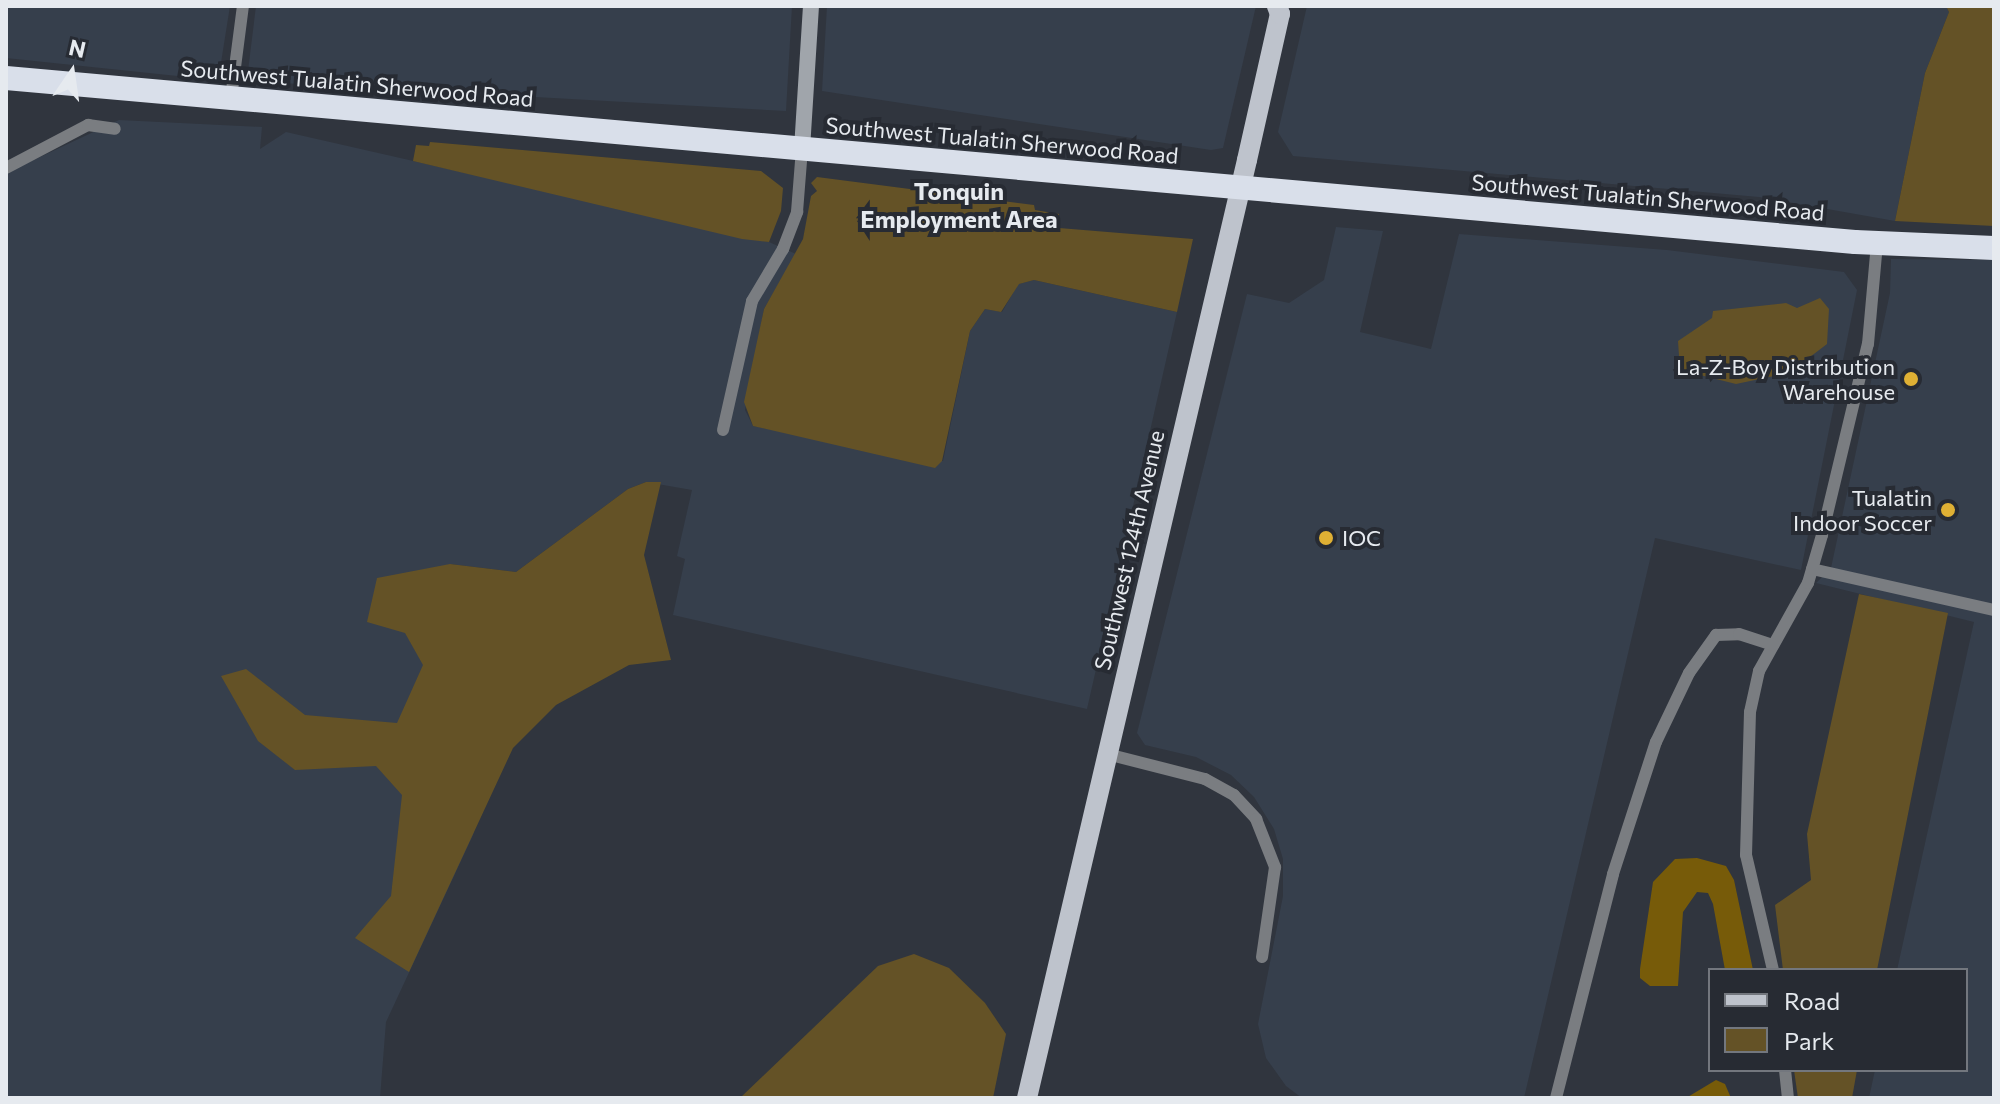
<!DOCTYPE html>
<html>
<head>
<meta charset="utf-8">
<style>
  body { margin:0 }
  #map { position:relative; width:2000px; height:1104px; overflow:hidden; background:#30353e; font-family:Commissioner,sans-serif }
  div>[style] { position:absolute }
  .built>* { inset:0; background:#363f4c }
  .green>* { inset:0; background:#645226 }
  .water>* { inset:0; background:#775b09 }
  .street>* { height:12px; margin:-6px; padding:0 6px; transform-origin:6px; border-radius:6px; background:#7a7d81 }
  .secondary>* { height:16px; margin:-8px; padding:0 8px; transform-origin:8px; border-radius:8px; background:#a0a5ab }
  .primary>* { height:20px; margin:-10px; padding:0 10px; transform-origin:10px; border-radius:10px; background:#bec3cc }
  .highway>* { height:24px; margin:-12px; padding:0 12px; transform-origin:12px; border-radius:12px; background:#d9dfea }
  .dots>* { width:22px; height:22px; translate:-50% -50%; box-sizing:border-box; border:4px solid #272b33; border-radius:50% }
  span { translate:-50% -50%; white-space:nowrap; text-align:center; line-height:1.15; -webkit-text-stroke:8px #272b33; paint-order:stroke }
  .street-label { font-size:22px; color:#e6eaef }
  .poi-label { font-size:22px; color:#e6eaef }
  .right { translate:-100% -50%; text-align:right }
  .left { translate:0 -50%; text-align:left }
  .neighbourhood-label { font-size:24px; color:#e6eaef; font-weight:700 }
  .frame { position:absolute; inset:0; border:8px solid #e6eaef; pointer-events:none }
  .legend { position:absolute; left:1708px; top:968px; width:260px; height:104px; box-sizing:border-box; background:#272b33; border:2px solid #73777e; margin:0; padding:10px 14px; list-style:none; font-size:24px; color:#e6eaef }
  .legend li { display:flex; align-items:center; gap:16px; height:40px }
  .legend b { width:40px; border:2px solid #73777e }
  .north { position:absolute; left:32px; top:32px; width:80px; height:80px; -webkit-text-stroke:6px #272b33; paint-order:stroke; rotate:13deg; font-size:22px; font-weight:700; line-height:32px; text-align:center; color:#e6eaef }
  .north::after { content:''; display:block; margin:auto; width:28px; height:36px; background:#e6eaef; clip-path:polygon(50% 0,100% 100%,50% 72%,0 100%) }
</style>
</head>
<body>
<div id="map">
  <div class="built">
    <i style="clip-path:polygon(6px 6px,230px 6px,220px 69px,206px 79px,6px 58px)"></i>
    <i style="clip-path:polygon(256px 6px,792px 6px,786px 111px,263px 82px,248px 71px)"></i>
    <i style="clip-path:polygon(827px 6px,1256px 6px,1223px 148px,1211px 150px,822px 91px)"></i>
    <i style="clip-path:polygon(1307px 6px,1946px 6px,1949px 12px,1925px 73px,1895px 221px,1759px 197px,1293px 156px,1278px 132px)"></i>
    <i style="clip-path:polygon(119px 120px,262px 127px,260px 149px,286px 132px,769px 242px,796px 254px,764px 309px,745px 410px,753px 426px,943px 461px,970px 331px,985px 309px,1002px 312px,1018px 284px,1034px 280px,1177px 312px,1087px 709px,673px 615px,685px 559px,677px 556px,692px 490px,646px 482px,628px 489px,516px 572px,450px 564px,531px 613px,473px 835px,386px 1022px,380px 1098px,6px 1098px,6px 173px)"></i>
    <i style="clip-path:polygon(1336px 227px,1383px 231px,1360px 332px,1431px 349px,1459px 234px,1667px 250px,1844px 272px,1857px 290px,1801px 570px,1655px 538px,1524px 1098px,1302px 1098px,1286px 1086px,1266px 1058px,1258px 1024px,1283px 896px,1283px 859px,1274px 829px,1254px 797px,1231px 775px,1196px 757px,1145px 745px,1137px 733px,1247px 294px,1289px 303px,1324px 280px)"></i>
    <i style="clip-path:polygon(1891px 259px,1994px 260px,1994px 1098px,1869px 1098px,1875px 1070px,1966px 1070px,1966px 970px,1897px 970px,1974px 622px,1816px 583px,1831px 568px,1890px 293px)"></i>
  </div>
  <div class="green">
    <i style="clip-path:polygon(1946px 6px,1994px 6px,1994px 226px,1895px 221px,1925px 73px,1949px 12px)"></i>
    <i style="clip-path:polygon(430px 142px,761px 171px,783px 188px,781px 211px,769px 242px,742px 239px,413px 161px,416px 145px,429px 146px)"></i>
    <i style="clip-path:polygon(817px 177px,1034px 205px,1035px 210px,1059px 214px,1059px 228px,1193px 239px,1177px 312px,1034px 280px,1019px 284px,1001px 312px,985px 309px,970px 331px,942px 461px,935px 468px,753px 426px,744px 402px,764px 309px,803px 239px,811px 196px,817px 191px,811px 183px)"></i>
    <i style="clip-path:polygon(1820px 298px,1829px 309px,1827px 344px,1789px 373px,1736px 384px,1680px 370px,1678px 341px,1712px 318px,1713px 311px,1786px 303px,1797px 308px)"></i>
    <i style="clip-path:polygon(646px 482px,661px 482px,644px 555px,671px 660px,629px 665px,556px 705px,513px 748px,409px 972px,355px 938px,391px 896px,402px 795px,376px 766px,295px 770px,258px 741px,221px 676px,246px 669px,305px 715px,397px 723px,423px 665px,405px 633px,367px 622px,377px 578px,450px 564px,516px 572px,628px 489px)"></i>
    <i style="clip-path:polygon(1859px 594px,1948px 613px,1877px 970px,1783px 970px,1775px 905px,1811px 880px,1807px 834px)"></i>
    <i style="clip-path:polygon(914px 954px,949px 968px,985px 1003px,1006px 1034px,993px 1098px,740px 1098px,878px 966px)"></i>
    <i style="clip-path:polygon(1794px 1070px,1857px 1070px,1852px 1098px,1798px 1098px)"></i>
  </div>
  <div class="water">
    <i style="clip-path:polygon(1697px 858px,1726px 866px,1734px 880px,1753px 970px,1725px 970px,1713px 904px,1708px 893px,1697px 892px,1683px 912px,1678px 986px,1650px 986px,1640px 978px,1640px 969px,1653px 882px,1675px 859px)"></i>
    <i style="clip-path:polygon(1716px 1080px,1725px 1084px,1731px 1098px,1686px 1098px)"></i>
  </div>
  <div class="street">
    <i style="left:231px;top:98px;width:93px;rotate:-82.6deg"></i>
    <i style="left:6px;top:168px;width:93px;rotate:-27.7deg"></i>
    <i style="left:88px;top:125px;width:27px;rotate:8deg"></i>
    <i style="left:723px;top:430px;width:132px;rotate:-77.3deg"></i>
    <i style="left:752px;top:301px;width:61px;rotate:-59.2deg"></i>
    <i style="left:783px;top:249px;width:40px;rotate:-69deg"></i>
    <i style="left:797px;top:212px;width:63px;rotate:-85.5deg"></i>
    <i style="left:1812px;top:569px;width:187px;rotate:12.7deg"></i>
    <i style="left:1107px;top:754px;width:101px;rotate:14.3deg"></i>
    <i style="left:1205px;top:779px;width:33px;rotate:29deg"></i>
    <i style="left:1234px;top:795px;width:33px;rotate:47deg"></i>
    <i style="left:1256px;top:819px;width:52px;rotate:68.4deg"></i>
    <i style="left:1275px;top:867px;width:91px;rotate:98.2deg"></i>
    <i style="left:1773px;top:970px;width:118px;rotate:-103.2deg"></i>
    <i style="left:1746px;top:855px;width:143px;rotate:-88.4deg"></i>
    <i style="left:1750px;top:712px;width:42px;rotate:-77.6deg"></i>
    <i style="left:1759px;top:671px;width:101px;rotate:-60.9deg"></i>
    <i style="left:1808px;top:583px;width:50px;rotate:-73.7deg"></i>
    <i style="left:1822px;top:535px;width:196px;rotate:-76.5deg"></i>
    <i style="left:1868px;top:344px;width:100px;rotate:-84.9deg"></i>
    <i style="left:1785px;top:1070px;width:28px;rotate:84deg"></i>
    <i style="left:1556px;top:1098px;width:231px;rotate:-75.7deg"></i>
    <i style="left:1613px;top:874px;width:139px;rotate:-72deg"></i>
    <i style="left:1656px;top:742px;width:76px;rotate:-64.4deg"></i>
    <i style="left:1689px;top:673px;width:47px;rotate:-54.6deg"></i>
    <i style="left:1716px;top:635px;width:23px;rotate:-2deg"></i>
    <i style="left:1739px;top:634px;width:36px;rotate:18deg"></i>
  </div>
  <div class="secondary">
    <i style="left:802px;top:149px;width:143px;rotate:-86.4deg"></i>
  </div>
  <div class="primary">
    <i style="left:1027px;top:1098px;width:963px;rotate:-76.8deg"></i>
    <i style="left:1247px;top:160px;width:150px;rotate:-77.3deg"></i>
    <i style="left:1280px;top:14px;width:9px;rotate:-111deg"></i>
  </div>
  <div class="highway">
    <i style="left:6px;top:78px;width:1856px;rotate:5.07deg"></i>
    <i style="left:1855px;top:242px;width:139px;rotate:2.5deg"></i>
  </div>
  <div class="dots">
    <i style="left:1911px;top:379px;background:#dfb034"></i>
    <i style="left:1948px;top:510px;background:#dfb034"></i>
    <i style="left:1326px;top:538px;background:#dfb034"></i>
  </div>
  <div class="street-label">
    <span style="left:357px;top:83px;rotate:5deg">Southwest Tualatin Sherwood Road</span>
    <span style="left:1002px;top:140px;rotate:5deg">Southwest Tualatin Sherwood Road</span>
    <span style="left:1648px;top:197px;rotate:5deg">Southwest Tualatin Sherwood Road</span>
    <span style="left:1129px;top:550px;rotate:-77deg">Southwest 124th Avenue</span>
  </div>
  <div class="poi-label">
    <span class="right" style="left:1895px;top:379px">La-Z-Boy Distribution<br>Warehouse</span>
    <span class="right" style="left:1932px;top:510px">Tualatin<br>Indoor Soccer</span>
    <span class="left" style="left:1342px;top:538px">IOC</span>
  </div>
  <div class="neighbourhood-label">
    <span style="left:959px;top:205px">Tonquin<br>Employment Area</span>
  </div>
  <div class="frame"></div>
  <ul class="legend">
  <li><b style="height:10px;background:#bec3cc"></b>Road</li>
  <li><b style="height:22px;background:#645226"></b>Park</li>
  </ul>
  <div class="north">N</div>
</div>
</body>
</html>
